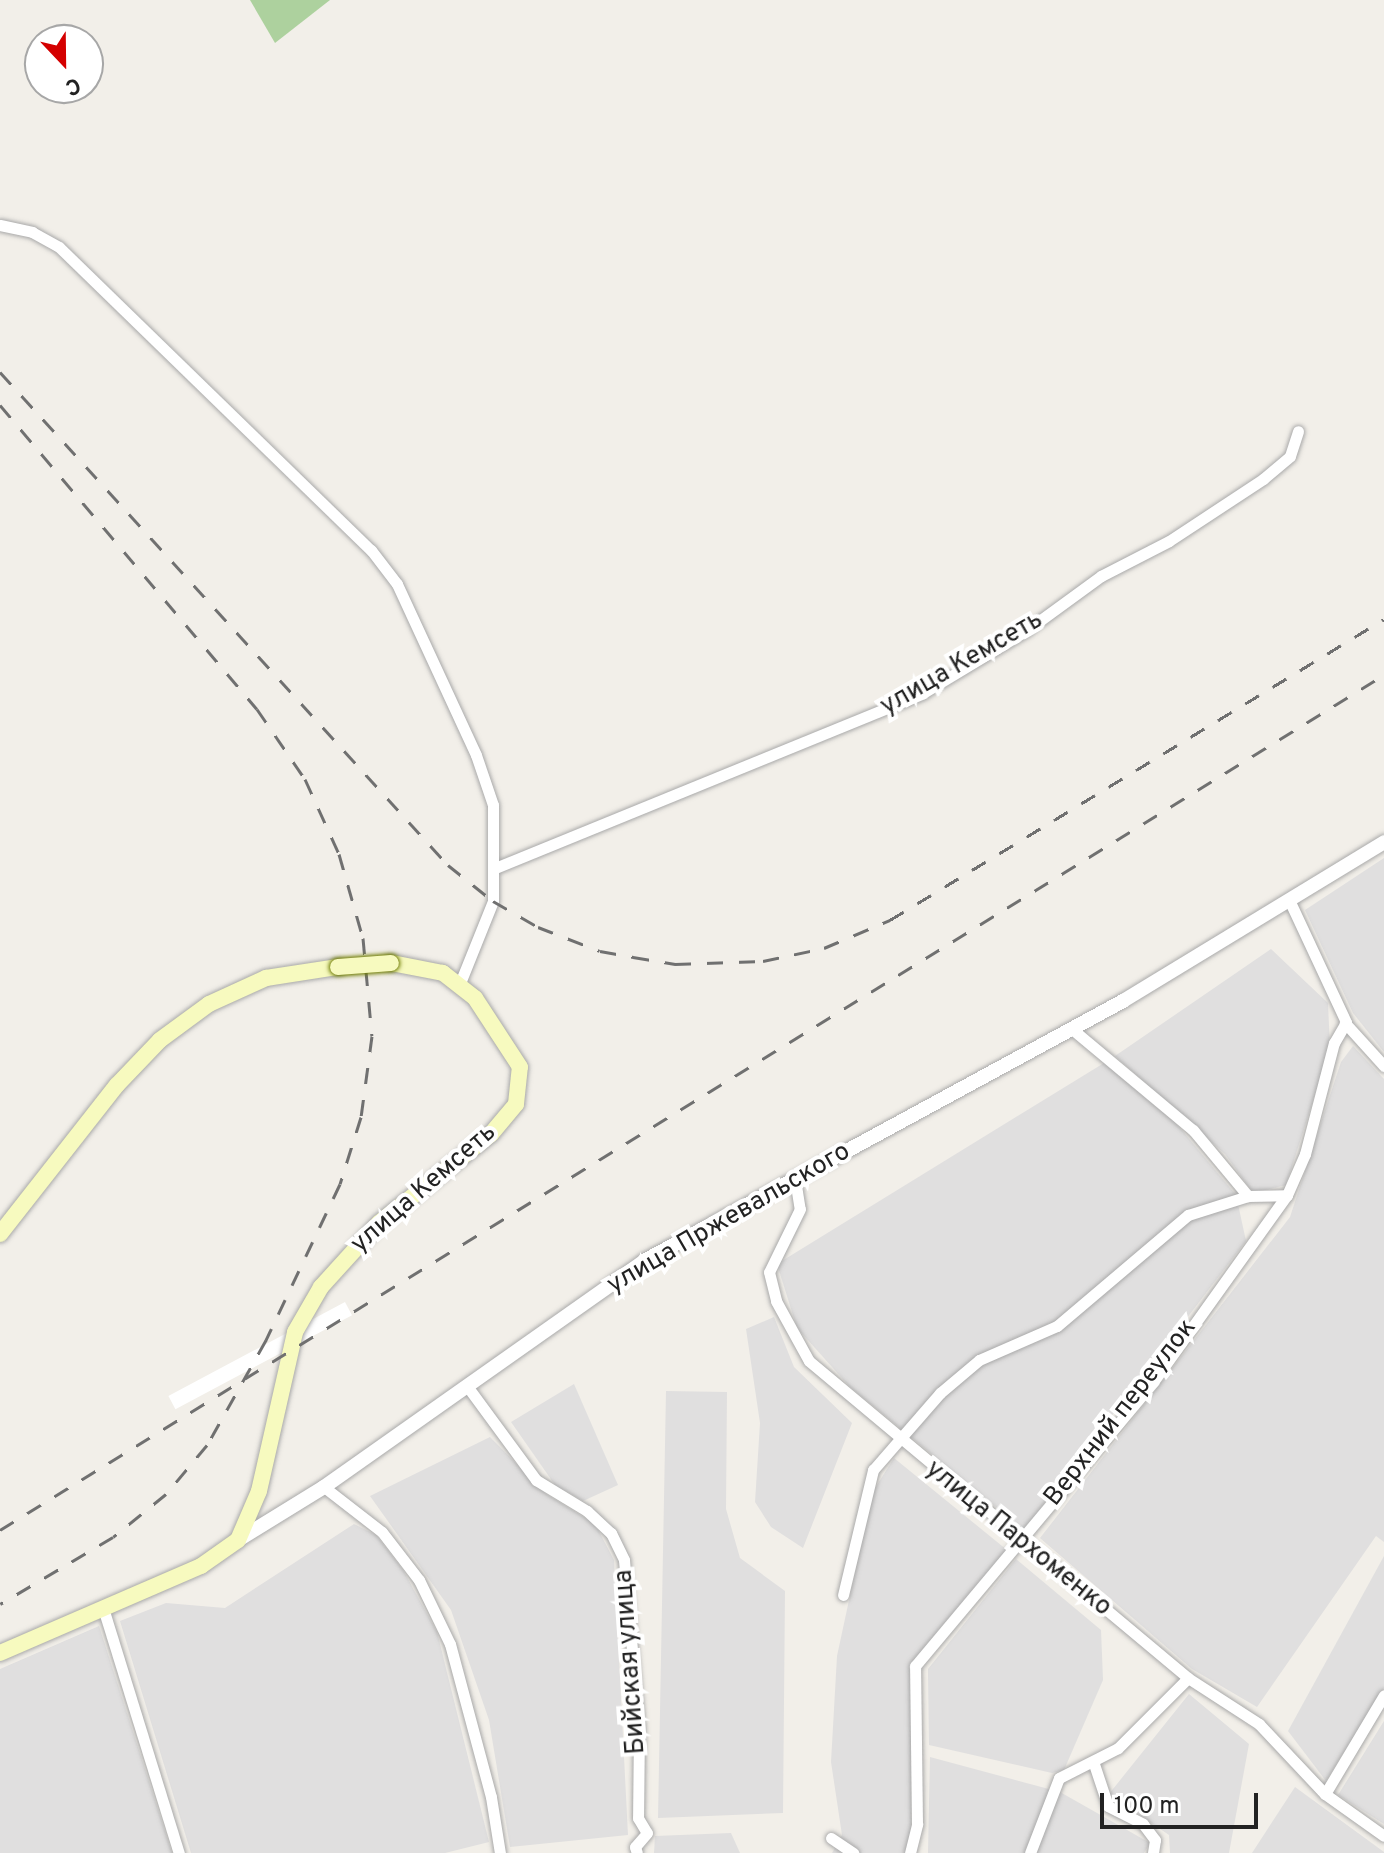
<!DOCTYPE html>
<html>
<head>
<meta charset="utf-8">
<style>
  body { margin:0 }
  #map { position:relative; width:1384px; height:1853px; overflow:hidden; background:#f2efe9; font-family:Overpass,sans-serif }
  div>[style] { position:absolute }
  .residential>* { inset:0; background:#e0dfdf }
  .forest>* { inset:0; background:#add19e }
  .pier>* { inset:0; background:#fff; transform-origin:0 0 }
  .roads { filter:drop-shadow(0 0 2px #a9a9a9) drop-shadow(0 0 2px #a9a9a9) }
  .minor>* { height:11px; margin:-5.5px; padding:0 5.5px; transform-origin:5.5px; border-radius:5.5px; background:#fff }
  .tertiary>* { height:14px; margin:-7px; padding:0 7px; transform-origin:7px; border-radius:7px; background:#fff }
  .secondary>* { height:16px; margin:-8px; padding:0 8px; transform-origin:8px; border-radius:8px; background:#f7fabf }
  .rail>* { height:3px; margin-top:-1.5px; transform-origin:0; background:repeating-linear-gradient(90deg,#707070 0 16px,transparent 0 32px) }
  .bridges { filter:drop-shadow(0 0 2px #707d05) drop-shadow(0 0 2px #707d05) }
  .secondary-bridge>* { height:16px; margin:-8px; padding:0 8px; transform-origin:8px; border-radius:8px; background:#f7fabf }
  span { translate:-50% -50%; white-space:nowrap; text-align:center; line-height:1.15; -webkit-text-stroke:8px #fff; paint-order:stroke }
  .street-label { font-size:26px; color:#222 }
  .north { position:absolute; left:24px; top:24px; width:80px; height:80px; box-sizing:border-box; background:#fff; border:2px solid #a7a7a7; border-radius:50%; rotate:158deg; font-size:22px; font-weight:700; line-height:32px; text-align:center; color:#222 }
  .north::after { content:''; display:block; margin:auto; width:28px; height:36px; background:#d40000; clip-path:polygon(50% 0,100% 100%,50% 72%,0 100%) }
  .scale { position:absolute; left:1100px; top:1793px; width:158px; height:36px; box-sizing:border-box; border:4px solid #222; border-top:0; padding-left:10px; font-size:24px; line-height:28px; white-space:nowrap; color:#222; -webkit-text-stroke:6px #fff; paint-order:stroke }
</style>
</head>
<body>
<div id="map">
  <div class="residential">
    <i style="clip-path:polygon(1384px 858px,1384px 1052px,1353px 1013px,1305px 910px)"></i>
    <i style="clip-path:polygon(1271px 949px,1328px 1003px,1330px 1048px,1286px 1185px,1253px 1193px,1225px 1154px,1115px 1056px)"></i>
    <i style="clip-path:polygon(1353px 1046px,1384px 1079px,1384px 1542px,1376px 1536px,1257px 1707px,1192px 1669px,1040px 1538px,1290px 1217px,1341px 1062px)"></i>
    <i style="clip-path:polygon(1104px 1063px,1175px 1122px,1236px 1195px,1246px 1241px,1024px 1530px,850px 1387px,797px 1328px,777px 1264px)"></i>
    <i style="clip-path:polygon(774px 1317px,794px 1367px,852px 1423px,803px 1548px,771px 1527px,755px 1502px,760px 1423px,746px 1329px)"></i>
    <i style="clip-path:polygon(574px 1384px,618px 1485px,583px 1501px,555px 1485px,511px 1422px)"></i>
    <i style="clip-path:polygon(666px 1391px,727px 1392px,726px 1509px,740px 1558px,785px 1591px,783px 1813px,658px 1818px)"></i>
    <i style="clip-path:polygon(490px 1437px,546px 1494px,595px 1524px,614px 1560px,628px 1835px,510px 1847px,489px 1720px,451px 1610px,370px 1496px)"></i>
    <i style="clip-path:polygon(894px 1458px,1007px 1550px,912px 1665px,911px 1853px,832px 1853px,842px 1835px,831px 1762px,837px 1656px,872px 1493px)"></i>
    <i style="clip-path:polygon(354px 1524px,376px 1535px,403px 1570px,437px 1632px,489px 1842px,445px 1853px,191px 1853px,120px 1621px,166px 1603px,225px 1608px)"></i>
    <i style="clip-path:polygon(1384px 1556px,1384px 1688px,1326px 1781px,1288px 1731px)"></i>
    <i style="clip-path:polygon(1016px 1559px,1101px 1630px,1103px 1680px,1064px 1770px,1052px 1773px,929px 1745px,928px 1669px)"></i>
    <i style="clip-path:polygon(99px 1626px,172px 1853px,0 1853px,0 1669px)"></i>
    <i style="clip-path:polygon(1189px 1694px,1249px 1744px,1229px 1853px,1170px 1853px,1169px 1835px,1109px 1794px)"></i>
    <i style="clip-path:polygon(1384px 1721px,1384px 1824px,1338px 1795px)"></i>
    <i style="clip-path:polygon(930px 1757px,1060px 1792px,1150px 1843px,1144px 1853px,928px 1853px)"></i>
    <i style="clip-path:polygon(1295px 1787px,1384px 1852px,1384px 1853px,1252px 1853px)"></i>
    <i style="clip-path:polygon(731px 1833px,740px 1853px,654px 1853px,655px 1836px)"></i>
  </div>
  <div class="forest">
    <i style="clip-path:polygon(250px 0,330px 0,275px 43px)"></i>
  </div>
  <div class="pier">
    <i style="left:345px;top:1302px;width:15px;height:200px;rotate:62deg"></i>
  </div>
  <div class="roads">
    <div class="minor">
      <i style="left:0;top:225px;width:33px;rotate:12deg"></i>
      <i style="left:32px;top:232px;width:31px;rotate:29deg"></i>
      <i style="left:59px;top:247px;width:435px;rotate:44.2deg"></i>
      <i style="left:371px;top:550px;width:43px;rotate:52.6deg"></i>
      <i style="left:397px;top:584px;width:188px;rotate:65.2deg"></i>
      <i style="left:476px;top:755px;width:53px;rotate:71.2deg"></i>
      <i style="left:493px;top:805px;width:96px;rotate:90deg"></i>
      <i style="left:493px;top:901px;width:88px;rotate:111.9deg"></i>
      <i style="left:495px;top:868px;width:462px;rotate:-22.2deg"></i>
      <i style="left:923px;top:693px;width:122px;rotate:-31.2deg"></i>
      <i style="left:1027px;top:630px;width:92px;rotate:-36.1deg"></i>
      <i style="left:1101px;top:576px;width:76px;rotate:-27.2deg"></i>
      <i style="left:1169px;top:541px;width:113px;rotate:-33.4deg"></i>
      <i style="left:1263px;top:479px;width:35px;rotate:-40deg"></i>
      <i style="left:1290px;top:456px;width:26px;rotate:-72deg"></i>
      <i style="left:1345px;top:1023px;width:58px;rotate:47.8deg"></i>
      <i style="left:1072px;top:1029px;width:158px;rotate:39.9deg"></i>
      <i style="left:1193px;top:1130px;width:86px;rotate:50.2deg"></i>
      <i style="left:795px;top:1179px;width:30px;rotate:81deg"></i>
      <i style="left:800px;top:1209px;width:70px;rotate:116.2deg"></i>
      <i style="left:769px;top:1272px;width:30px;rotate:76deg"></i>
      <i style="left:776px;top:1301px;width:68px;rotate:61.2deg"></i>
      <i style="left:809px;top:1361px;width:494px;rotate:39.9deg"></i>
      <i style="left:1188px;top:1678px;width:85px;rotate:32.9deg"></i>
      <i style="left:1259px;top:1724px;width:96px;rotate:46.7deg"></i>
      <i style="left:1325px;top:1794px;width:72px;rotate:35.4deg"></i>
      <i style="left:467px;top:1386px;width:117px;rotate:53.7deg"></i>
      <i style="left:536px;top:1480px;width:60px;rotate:31.3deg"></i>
      <i style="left:587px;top:1511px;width:33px;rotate:43deg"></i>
      <i style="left:611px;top:1533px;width:30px;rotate:64deg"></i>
      <i style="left:624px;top:1560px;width:169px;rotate:84.9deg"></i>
      <i style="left:639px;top:1728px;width:90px;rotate:90.6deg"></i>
      <i style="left:638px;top:1818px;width:17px;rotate:59deg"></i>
      <i style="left:647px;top:1833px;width:18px;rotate:131deg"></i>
      <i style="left:635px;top:1847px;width:6px;rotate:72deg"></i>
      <i style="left:324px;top:1487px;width:73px;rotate:37.8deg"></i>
      <i style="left:382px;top:1532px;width:61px;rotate:52.4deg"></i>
      <i style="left:419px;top:1580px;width:71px;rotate:64.2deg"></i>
      <i style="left:450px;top:1644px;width:158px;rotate:75deg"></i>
      <i style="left:491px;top:1797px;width:57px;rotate:80.9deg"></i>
      <i style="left:843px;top:1595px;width:129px;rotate:-76.5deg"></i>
      <i style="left:873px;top:1470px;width:102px;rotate:-49deg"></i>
      <i style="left:940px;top:1393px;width:51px;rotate:-40.2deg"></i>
      <i style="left:979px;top:1360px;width:85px;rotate:-23.6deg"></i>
      <i style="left:1057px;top:1326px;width:172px;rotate:-40.3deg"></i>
      <i style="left:1188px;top:1215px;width:63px;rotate:-17.6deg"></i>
      <i style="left:1248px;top:1196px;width:39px;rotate:-1deg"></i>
      <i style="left:103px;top:1608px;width:257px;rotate:72.8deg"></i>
      <i style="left:1094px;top:1764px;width:44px;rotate:71.6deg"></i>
      <i style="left:1108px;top:1806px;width:39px;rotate:27deg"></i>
      <i style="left:1143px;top:1824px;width:20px;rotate:53deg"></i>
      <i style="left:1155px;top:1840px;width:13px;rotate:99deg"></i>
      <i style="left:1325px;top:1794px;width:115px;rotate:-59.2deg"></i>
      <i style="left:831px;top:1838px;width:27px;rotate:34deg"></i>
      <i style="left:910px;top:1853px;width:30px;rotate:-76deg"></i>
      <i style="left:917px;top:1824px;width:158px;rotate:-90.7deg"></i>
      <i style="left:915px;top:1666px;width:371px;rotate:-50deg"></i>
      <i style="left:1153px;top:1382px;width:230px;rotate:-54.4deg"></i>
      <i style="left:1287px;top:1195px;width:45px;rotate:-66.3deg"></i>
      <i style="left:1305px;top:1154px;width:115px;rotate:-75.4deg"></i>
      <i style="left:1334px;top:1043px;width:24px;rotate:-60deg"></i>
      <i style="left:1346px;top:1022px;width:135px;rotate:-115deg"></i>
      <i style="left:1030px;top:1853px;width:80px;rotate:-68.9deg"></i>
      <i style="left:1059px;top:1778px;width:66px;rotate:-27deg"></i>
      <i style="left:1118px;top:1748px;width:99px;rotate:-45deg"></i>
    </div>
    <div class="tertiary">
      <i style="left:238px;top:1540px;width:101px;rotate:-31.6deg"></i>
      <i style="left:324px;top:1487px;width:392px;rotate:-35.2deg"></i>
      <i style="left:644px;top:1261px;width:545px;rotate:-28.49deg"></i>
      <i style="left:1123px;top:1001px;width:306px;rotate:-31.3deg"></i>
    </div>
    <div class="secondary">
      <i style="left:0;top:1234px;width:189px;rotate:-51.9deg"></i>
      <i style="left:117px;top:1085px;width:62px;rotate:-46.3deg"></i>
      <i style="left:160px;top:1040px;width:61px;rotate:-36.3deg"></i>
      <i style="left:209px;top:1004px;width:63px;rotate:-24.5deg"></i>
      <i style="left:266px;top:978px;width:73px;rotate:-8.7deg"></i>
      <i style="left:0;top:1653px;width:219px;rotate:-23.4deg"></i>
      <i style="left:201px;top:1566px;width:45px;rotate:-35.1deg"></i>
      <i style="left:238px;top:1540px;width:53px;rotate:-66.8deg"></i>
      <i style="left:259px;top:1491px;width:163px;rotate:-77.2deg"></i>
      <i style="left:295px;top:1332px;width:52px;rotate:-60deg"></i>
      <i style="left:321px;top:1287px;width:86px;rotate:-47.8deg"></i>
      <i style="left:379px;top:1223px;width:143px;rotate:-38.5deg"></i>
      <i style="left:491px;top:1134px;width:39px;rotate:-50deg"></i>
      <i style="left:516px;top:1104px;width:37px;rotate:-84deg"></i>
      <i style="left:520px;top:1067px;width:82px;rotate:-123.1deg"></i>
      <i style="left:475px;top:998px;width:41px;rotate:-142deg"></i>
      <i style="left:443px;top:973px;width:53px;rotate:-169.1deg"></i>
    </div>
  </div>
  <div class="rail">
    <i style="left:0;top:372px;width:666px;rotate:47.74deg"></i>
    <i style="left:448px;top:865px;width:58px;rotate:38.7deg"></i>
    <i style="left:493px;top:901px;width:52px;rotate:30deg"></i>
    <i style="left:538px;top:927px;width:66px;rotate:21.2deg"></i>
    <i style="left:600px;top:951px;width:34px;rotate:10deg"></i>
    <i style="left:633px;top:957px;width:43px;rotate:9.5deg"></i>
    <i style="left:675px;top:964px;width:88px;rotate:-2deg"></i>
    <i style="left:763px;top:961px;width:62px;rotate:-12deg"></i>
    <i style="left:824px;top:948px;width:72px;rotate:-23deg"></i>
    <i style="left:890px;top:920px;width:578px;rotate:-31.35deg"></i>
    <i style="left:0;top:405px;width:398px;rotate:49.8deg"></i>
    <i style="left:257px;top:709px;width:85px;rotate:55.6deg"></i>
    <i style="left:305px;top:779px;width:82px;rotate:65.6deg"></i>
    <i style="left:339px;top:854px;width:87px;rotate:74.1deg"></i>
    <i style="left:363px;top:938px;width:98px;rotate:84.8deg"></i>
    <i style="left:372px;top:1036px;width:82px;rotate:97.7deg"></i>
    <i style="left:361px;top:1117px;width:70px;rotate:107.4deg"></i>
    <i style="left:340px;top:1184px;width:173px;rotate:115.4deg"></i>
    <i style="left:266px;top:1340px;width:120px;rotate:119.3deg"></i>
    <i style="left:207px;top:1445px;width:64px;rotate:129.9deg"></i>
    <i style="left:166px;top:1494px;width:68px;rotate:140.9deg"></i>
    <i style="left:113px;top:1537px;width:131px;rotate:149.3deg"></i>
    <i style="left:0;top:1530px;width:1627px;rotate:-31.71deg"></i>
  </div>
  <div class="bridges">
    <div class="secondary-bridge">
      <i style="left:338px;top:967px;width:53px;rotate:-4.3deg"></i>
    </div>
  </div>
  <div class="street-label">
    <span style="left:962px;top:664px;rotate:-30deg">улица Кемсеть</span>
    <span style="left:424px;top:1189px;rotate:-41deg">улица Кемсеть</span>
    <span style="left:729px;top:1219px;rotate:-30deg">улица Пржевальского</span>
    <span style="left:1121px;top:1413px;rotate:-52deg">Верхний переулок</span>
    <span style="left:1018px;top:1539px;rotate:39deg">улица Пархоменко</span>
    <span style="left:631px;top:1662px;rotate:-94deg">Бийская улица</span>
  </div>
  <div class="north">С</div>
  <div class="scale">100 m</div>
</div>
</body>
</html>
